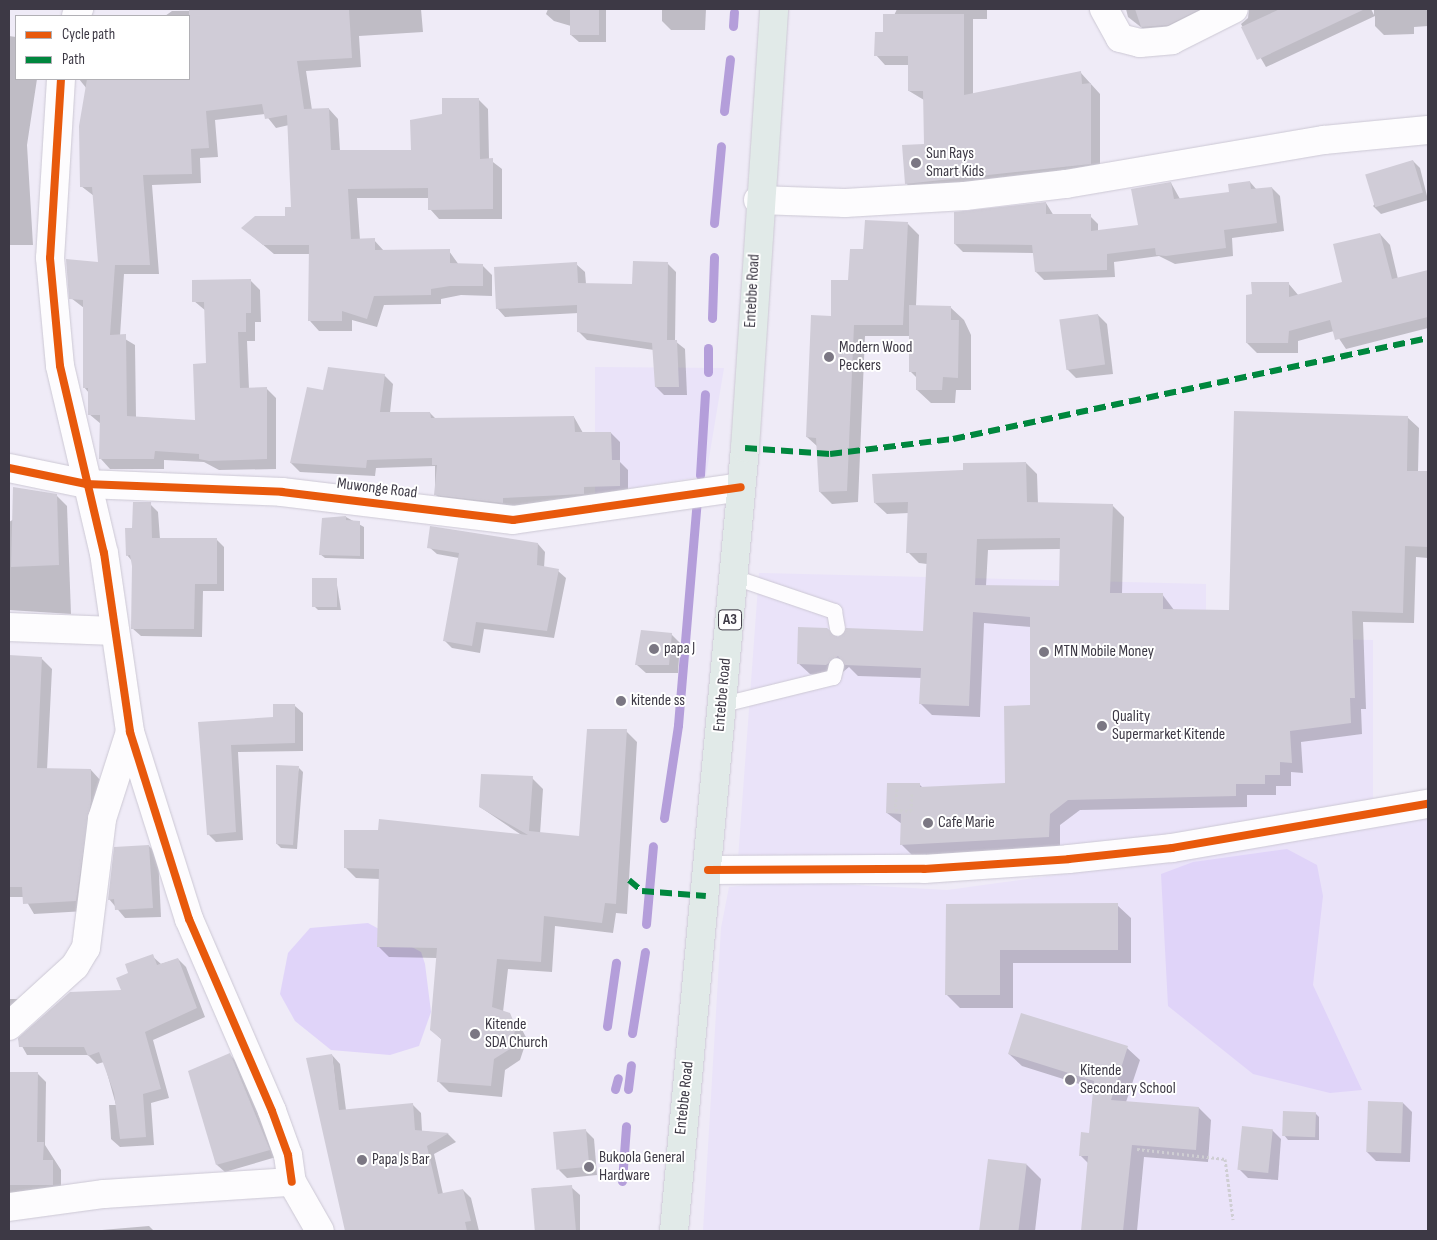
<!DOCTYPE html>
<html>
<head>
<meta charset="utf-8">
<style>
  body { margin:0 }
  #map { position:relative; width:1437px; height:1240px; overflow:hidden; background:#efebf7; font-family:"Sofia Sans Condensed",sans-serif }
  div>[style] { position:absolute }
  .built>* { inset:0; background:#eae3f9 }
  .green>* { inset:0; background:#e0d4f9 }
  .shadow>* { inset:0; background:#0003 }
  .stream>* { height:9px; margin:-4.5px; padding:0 4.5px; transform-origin:4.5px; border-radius:4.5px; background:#b49eda }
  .building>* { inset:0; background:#d0ccd7; transform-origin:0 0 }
  .path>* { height:3px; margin-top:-1.5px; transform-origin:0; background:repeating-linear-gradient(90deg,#cfced3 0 2.5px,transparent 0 5px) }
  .roads { filter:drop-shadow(0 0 1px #ccc8d4) drop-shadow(0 0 1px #ccc8d4) }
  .lane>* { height:15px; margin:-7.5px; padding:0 7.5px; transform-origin:7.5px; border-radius:7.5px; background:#fdfcfe }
  .street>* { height:28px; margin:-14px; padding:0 14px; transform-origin:14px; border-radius:14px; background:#fdfcfe }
  .primary>* { height:28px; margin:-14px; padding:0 14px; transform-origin:14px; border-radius:14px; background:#e1eae8 }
  .quiet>* { height:6px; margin-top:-3px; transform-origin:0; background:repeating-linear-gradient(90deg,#00873e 0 12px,transparent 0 18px) }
  .cycleway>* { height:8px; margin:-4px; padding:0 4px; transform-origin:4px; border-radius:4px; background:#e8590c }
  .dots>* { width:14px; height:14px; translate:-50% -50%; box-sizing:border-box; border:2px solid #fff; border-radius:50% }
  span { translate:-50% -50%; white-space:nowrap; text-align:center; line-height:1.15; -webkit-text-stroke:4px #fff; paint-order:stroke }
  .shield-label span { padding:1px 4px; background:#fff; border:1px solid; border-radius:4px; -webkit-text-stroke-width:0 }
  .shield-label { font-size:15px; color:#3d3945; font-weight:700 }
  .poi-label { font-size:16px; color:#3d3945 }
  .left { translate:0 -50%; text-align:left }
  .street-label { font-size:16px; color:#3d3945 }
  .frame { position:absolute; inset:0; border:10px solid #3d3945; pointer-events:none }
  .legend { position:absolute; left:15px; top:15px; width:175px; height:65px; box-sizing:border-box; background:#fff; border:1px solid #b1b0b5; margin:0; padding:6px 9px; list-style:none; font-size:15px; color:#3d3945 }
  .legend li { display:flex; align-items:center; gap:10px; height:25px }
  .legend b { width:25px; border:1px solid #b1b0b5 }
</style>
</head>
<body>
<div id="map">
  <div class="built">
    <i style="clip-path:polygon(595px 367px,724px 368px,706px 476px,595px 494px)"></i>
    <i style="clip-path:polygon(759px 573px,1206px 584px,1206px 619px,1223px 637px,1373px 640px,1373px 801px,1077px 852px,738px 859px)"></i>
    <i style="clip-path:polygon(1428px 814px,1428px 1231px,703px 1231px,721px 928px,729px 887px,786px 881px,947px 890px,1273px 845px)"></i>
  </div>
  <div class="green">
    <i style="clip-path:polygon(1287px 849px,1317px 865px,1323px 896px,1313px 985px,1362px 1090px,1330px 1093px,1253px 1074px,1168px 1006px,1161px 874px,1193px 862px)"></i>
    <i style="clip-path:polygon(368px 923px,421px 952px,425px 964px,431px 1012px,419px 1046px,390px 1055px,331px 1050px,295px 1021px,280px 994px,288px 953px,310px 928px)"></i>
  </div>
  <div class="shadow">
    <i style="clip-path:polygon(421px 9px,423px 32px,359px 36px,361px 67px,306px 71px,312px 110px,329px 109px,338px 119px,340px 151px,412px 151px,444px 115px,479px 100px,488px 109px,489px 159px,502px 169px,502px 219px,439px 219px,430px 209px,430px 198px,357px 198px,360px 240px,374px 240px,384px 251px,449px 251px,459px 265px,482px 265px,492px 275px,492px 296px,461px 295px,441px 299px,441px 304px,384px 305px,377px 327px,352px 320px,352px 331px,319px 331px,310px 321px,310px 254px,274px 254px,243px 228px,286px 217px,293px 208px,289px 125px,276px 128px,265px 114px,215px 120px,218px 157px,200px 158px,201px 183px,152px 185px,159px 274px,124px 274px,120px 336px,135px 345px,136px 417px,197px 421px,207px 364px,206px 311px,194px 301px,250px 280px,260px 290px,261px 322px,255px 322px,255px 341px,247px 341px,249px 389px,266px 388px,276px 398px,276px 469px,219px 470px,204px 462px,164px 460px,164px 469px,110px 469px,101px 459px,101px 424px,89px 414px,89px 393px,84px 387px,84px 308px,71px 298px,99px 263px,94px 196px,81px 186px,87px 89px,79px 79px,189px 79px,189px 16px,165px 16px,172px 11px)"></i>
    <i style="clip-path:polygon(548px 9px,606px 9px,606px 42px,579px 42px,571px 35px,571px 26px,554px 21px,546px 14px)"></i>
    <i style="clip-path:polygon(662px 9px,706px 9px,705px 30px,671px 30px,662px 21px)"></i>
    <i style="clip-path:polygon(897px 9px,987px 9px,987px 19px,973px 19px,973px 95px,1081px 73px,1100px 94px,1100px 173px,915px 193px,906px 183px,925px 145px,924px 100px,909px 91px,909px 65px,885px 65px,876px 55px)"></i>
    <i style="clip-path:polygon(1126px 9px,1227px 9px,1151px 35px,1128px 17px)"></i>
    <i style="clip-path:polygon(1249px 9px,1371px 9px,1374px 15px,1374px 9px,1428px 9px,1428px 26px,1414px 27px,1414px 34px,1384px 35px,1375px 26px,1375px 16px,1266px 67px,1241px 24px,1248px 18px)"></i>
    <i style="clip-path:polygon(9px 36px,16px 37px,16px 79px,37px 79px,27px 145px,33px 245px,9px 245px)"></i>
    <i style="clip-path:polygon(1413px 161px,1420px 168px,1428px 200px,1381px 214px,1373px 206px)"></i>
    <i style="clip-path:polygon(1250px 182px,1257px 190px,1272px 188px,1280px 196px,1284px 231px,1232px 238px,1233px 256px,1175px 264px,1159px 256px,1114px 262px,1115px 277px,1044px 280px,1036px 272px,1034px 253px,963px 252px,955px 244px,1046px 203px,1054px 216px,1090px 216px,1098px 224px,1098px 232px,1140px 226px,1171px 183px,1180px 199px,1230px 193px)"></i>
    <i style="clip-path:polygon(908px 224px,919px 235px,916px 306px,950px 307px,964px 320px,971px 335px,971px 390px,956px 390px,955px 403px,931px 403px,917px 390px,918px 379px,910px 371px,910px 336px,865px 336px,858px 502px,832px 504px,820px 492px,818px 447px,807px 437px,832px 317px,864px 251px)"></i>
    <i style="clip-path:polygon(1380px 234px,1390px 245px,1398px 279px,1428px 271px,1428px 328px,1346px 349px,1334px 331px,1298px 341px,1298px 353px,1257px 353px,1247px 343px,1288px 283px,1299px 296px,1343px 283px)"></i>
    <i style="clip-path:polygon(667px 263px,676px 272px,675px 341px,685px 349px,687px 395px,664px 395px,656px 387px,654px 350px,587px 340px,579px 332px,579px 313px,505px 317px,497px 308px,576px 264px,585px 272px,586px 284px,633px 285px)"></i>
    <i style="clip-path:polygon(1098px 315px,1107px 324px,1113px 374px,1076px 378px,1067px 369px)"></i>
    <i style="clip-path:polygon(384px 375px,393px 384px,390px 413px,430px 413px,436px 419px,574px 417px,583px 433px,611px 433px,620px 442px,620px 462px,628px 470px,628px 495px,512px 507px,444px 503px,435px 494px,435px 466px,376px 468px,375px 476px,300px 472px,291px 463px,324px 392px)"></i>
    <i style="clip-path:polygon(evenodd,1407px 417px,1419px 428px,1418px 472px,1428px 473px,1428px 558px,1416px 557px,1414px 623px,1363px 622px,1366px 709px,1361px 709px,1362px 734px,1301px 742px,1303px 773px,1291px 772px,1291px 786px,1276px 786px,1276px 795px,1247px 795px,1247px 807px,1080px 810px,1060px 825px,1060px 847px,913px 856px,901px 844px,902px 824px,887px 813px,919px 784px,923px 788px,1006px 784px,1031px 706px,1031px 627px,984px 623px,980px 717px,932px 715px,920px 703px,922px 678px,858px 676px,849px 667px,838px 676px,810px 674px,798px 663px,838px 639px,924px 633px,927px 564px,919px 563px,908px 552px,909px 513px,887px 514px,875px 503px,964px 471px,1026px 463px,1037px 474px,1038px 504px,1112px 505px,1124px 517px,1122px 594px,1162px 594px,1174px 610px,1230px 611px,1407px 417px,1061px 549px,1061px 587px,986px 586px,988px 550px,1061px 549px)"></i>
    <i style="clip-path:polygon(56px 495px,67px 506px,71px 614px,9px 610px,9px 522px)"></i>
    <i style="clip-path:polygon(150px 504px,158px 512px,160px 539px,216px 539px,224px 547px,224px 591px,203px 591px,202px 637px,141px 636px,132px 628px,132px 561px,127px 555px,133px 529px)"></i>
    <i style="clip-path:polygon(346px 517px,364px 527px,364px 559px,325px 558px,320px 554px)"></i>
    <i style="clip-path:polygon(538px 544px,545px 552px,544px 568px,558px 571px,566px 578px,554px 638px,484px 629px,480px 653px,452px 648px,445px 641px,459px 558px,437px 554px,429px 547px)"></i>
    <i style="clip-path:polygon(336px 579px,341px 610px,318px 610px,314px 606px)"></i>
    <i style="clip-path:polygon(671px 634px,680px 643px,678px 673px,646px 673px,637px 665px)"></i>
    <i style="clip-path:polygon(9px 657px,41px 658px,52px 669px,47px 770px,91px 770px,101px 781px,86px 911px,34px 914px,24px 897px,9px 897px)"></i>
    <i style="clip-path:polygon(295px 706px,303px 713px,303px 751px,238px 752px,243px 840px,216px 842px,208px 834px,199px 723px,274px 718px)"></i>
    <i style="clip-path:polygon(626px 731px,637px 742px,627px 914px,616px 913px,613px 933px,555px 926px,552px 972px,508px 969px,503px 1012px,520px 1026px,527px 1039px,520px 1060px,505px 1070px,502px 1097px,449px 1092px,438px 1081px,442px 1040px,431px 1029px,437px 958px,389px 957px,378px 946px,380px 879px,356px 878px,345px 867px,523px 836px,480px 807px,532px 778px,543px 789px,540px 834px,580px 837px)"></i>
    <i style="clip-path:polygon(299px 768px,303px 772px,297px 849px,281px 848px,277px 844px)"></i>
    <i style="clip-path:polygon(149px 846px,158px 855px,161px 917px,125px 918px,109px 899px)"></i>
    <i style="clip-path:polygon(947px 905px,1117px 905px,1131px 918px,1131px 963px,1013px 963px,1013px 1008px,960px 1008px,946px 994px)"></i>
    <i style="clip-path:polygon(152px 956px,161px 964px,178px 959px,186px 967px,205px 1017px,153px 1040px,169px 1098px,151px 1103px,154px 1145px,120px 1147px,111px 1139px,109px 1105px,116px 1105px,104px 1062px,97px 1064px,88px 1055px,27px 1055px,18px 1039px,123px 991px,130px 974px)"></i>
    <i style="clip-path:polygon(9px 999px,17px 999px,24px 1006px,9px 1020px)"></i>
    <i style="clip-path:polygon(1127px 1048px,1140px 1060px,1126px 1102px,1199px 1108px,1211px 1120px,1208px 1162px,1144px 1157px,1137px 1231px,1082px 1231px,1089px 1164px,1080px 1155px,1090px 1135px,1095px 1089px,1022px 1066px,1009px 1054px)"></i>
    <i style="clip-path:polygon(230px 1055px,237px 1062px,276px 1157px,225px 1172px,217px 1165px)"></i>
    <i style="clip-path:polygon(332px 1055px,340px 1064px,346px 1110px,412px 1104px,421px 1113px,422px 1131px,448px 1134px,456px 1142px,434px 1154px,443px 1194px,463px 1190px,471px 1198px,479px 1231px,360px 1231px,359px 1224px,351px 1225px)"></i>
    <i style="clip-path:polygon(9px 1073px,38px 1074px,46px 1082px,45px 1145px,61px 1170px,61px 1193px,9px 1193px)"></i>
    <i style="clip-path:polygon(1403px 1103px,1412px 1112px,1410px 1162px,1376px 1161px,1367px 1152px)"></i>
    <i style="clip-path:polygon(1315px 1113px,1319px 1117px,1319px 1140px,1288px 1140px,1284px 1135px)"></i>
    <i style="clip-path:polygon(585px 1130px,594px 1139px,597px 1175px,567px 1178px,559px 1170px)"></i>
    <i style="clip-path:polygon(1272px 1130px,1281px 1139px,1278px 1180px,1248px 1178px,1239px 1169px)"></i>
    <i style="clip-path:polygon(989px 1160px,1027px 1165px,1041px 1179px,1035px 1231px,981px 1231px)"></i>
    <i style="clip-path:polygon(571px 1187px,580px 1195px,580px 1231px,536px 1231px,533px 1188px)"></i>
    <i style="clip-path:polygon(149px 1226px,154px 1231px,90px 1231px)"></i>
  </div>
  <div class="stream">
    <i style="left:733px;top:26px;width:14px;rotate:-86deg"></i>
    <i style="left:724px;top:111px;width:52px;rotate:-83.4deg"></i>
    <i style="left:714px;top:223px;width:77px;rotate:-84.8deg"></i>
    <i style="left:712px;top:318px;width:61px;rotate:-88.1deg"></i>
    <i style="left:708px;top:348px;width:24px;rotate:90deg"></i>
    <i style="left:700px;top:475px;width:81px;rotate:-86.5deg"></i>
    <i style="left:664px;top:818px;width:94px;rotate:-81.4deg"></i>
    <i style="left:678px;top:725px;width:225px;rotate:-85.2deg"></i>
    <i style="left:646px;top:924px;width:78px;rotate:-84.9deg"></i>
    <i style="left:607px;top:1026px;width:64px;rotate:-81.9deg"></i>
    <i style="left:632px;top:1033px;width:82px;rotate:-80.9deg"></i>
    <i style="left:615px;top:1089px;width:11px;rotate:-75deg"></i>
    <i style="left:628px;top:1089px;width:24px;rotate:-83deg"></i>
    <i style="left:622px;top:1181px;width:55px;rotate:-85.8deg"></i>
  </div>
  <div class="building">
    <i style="clip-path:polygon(189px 9px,349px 9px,352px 58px,297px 61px,304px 109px,329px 108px,331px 150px,411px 150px,410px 120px,442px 114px,442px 98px,479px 98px,480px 159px,493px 158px,493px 209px,428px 210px,428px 188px,348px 189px,351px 239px,375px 238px,375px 250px,450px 249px,450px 263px,483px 264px,483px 286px,450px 286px,431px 289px,431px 295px,374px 296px,367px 319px,342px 311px,342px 321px,308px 321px,309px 245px,263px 245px,241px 228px,255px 216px,285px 216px,285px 207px,291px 207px,287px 115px,265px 119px,262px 104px,206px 111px,209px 148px,191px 149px,192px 174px,143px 175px,150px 265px,115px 265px,110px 335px,126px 334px,127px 416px,195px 420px,193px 364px,206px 363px,204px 302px,192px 302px,192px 280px,251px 279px,251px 313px,246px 313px,246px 332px,238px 332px,240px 388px,267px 387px,267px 459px,209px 461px,199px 459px,199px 454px,155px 451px,154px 459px,99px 459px,100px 415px,88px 415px,88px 388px,83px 388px,83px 300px,69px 299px,66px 259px,98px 262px,92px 187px,80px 187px,79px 126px,87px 79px,189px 79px)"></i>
    <i style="left:570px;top:9px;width:29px;height:26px"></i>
    <i style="clip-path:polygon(1135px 9px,1200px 9px,1168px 25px,1141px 27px)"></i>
    <i style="clip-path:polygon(1280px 9px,1365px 9px,1257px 60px,1241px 27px)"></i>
    <i style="clip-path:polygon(883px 14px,964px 14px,964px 95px,1081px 71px,1082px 84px,1091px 83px,1091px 164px,905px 184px,902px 145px,924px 144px,923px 91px,908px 91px,908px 56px,874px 56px,875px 32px,883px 32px)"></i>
    <i style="left:1413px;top:160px;width:34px;height:50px;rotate:73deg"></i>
    <i style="clip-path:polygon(1250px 181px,1251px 189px,1272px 187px,1277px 223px,1224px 230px,1226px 248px,1166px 256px,1156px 255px,1155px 248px,1107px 254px,1107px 270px,1035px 272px,1032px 245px,954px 244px,954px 212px,1046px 202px,1046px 214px,1091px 214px,1091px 231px,1138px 225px,1131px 189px,1171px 182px,1174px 199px,1229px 192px,1228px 184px)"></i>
    <i style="clip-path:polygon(865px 220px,908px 222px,903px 325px,854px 325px,847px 491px,819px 492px,816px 438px,806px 437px,811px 315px,831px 316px,831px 280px,848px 280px,850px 249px,863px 249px)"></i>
    <i style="clip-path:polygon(1380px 233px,1392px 279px,1428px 270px,1428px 317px,1335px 340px,1330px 320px,1289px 331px,1288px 343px,1246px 343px,1246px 295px,1252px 294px,1251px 282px,1289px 282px,1289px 297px,1342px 282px,1333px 244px)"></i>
    <i style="clip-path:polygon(633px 261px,668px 262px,667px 340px,677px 340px,679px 387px,655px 387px,652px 343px,577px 332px,577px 305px,496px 309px,494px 267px,577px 262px,578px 283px,632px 284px)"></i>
    <i style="clip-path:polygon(909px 305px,951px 306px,951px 320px,959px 320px,958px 378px,943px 377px,942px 390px,916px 390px,916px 372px,909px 372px)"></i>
    <i style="left:1098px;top:314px;width:51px;height:39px;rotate:82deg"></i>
    <i style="clip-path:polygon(328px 367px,385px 374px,380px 412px,430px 412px,431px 418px,574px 416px,575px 432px,611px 432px,612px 460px,620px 460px,620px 486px,584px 487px,584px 494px,503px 498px,503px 503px,434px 495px,437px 465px,432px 465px,432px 458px,367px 460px,366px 468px,290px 463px,307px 387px,323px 390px)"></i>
    <i style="clip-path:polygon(evenodd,1234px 411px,1408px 416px,1407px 471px,1428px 471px,1428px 547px,1405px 546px,1403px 613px,1352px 611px,1355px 698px,1350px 698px,1351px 723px,1290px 731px,1292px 763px,1280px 762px,1280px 775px,1265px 775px,1265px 784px,1236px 784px,1236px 796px,1068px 800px,1050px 814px,1049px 837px,900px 845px,901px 814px,886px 813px,887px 783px,920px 783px,920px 787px,1005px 783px,1004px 706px,1030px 705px,1030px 617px,973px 612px,969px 706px,919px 704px,921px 668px,845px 665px,838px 656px,826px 665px,797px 664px,798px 627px,827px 628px,838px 637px,846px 628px,923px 631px,927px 553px,906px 553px,908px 502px,874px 503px,872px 474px,963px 470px,963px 463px,1026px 462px,1027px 502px,1113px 504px,1110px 593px,1163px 593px,1163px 609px,1229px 610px,1234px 411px,1060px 538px,1059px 586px,975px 585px,977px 539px,1060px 538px)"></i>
    <i style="clip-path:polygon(13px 487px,57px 494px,59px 565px,11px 567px)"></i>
    <i style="clip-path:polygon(133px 502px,151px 502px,152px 538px,217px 538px,217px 584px,195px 584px,194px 629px,131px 629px,132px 566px,130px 555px,126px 556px,125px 528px,132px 528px)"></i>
    <i style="clip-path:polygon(346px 516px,346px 520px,360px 521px,360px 556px,319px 555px,322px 518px)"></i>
    <i style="clip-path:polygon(430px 526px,538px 543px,537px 565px,559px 569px,547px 631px,476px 622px,472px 646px,443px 641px,459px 553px,427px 548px)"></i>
    <i style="left:312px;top:578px;width:25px;height:29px"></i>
    <i style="clip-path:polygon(641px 630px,672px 633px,669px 665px,635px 665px)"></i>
    <i style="clip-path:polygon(9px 655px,42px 657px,37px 768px,91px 769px,91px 801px,76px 901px,23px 904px,22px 887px,9px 887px)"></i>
    <i style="clip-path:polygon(273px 704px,295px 704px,295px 743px,231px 745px,236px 832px,207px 835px,198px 722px,273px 717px)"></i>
    <i style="clip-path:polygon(587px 729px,627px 729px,616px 904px,605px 903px,602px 923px,544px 916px,541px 962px,497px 959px,492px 1007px,510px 1013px,516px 1027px,510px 1049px,494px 1059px,491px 1086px,437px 1082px,441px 1039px,430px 1030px,437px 948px,377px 947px,379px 869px,344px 868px,344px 830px,378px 830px,379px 819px,528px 835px,479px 807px,481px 774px,533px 776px,529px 831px,579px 836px)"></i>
    <i style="clip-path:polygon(276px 765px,299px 766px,293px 845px,276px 844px)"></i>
    <i style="clip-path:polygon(149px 845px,153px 908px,115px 910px,114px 899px,108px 900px,114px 847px)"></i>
    <i style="clip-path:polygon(1118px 903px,1118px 950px,1000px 950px,1000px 995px,945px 995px,946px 904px)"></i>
    <i style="clip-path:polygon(153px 954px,157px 965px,178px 958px,197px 1008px,145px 1032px,161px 1089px,143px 1094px,146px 1137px,120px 1139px,114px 1093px,99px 1052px,88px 1056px,84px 1047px,19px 1047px,18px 1038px,70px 992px,121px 990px,116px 978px,128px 973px,125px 964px)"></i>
    <i style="clip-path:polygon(1021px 1013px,1128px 1046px,1111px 1100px,1199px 1107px,1196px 1150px,1132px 1145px,1123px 1231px,1081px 1231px,1088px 1156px,1079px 1156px,1081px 1132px,1089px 1133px,1094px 1081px,1008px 1054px)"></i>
    <i style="clip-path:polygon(230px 1053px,270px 1150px,216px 1165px,188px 1071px)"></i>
    <i style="clip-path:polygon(332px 1054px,339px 1110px,413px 1103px,415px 1130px,449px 1133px,427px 1146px,438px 1194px,463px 1189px,471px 1221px,465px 1222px,467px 1231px,345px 1231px,306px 1058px)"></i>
    <i style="clip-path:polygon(9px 1072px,38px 1072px,37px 1142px,44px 1142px,43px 1160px,53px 1160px,53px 1185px,9px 1185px)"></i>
    <i style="left:1368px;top:1101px;width:35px;height:51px;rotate:2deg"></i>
    <i style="left:1283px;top:1111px;width:33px;height:25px;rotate:2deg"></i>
    <i style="left:1242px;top:1126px;width:31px;height:44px;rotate:6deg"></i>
    <i style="left:586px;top:1129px;width:38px;height:33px;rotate:85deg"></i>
    <i style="left:988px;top:1159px;width:39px;height:73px;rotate:7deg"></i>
    <i style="left:572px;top:1185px;width:46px;height:41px;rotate:85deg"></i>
  </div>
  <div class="path">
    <i style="left:897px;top:789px;width:21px;rotate:95deg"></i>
    <i style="left:895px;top:810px;width:16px;rotate:4deg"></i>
    <i style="left:911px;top:811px;width:17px;rotate:-87deg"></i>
    <i style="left:1137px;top:1149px;width:89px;rotate:6.5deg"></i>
    <i style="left:1225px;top:1159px;width:61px;rotate:82.4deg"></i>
  </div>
  <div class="roads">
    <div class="lane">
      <i style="left:734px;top:577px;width:106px;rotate:18.8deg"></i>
      <i style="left:834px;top:611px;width:17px;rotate:80deg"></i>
      <i style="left:723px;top:704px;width:113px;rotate:-13.8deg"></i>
      <i style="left:833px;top:677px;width:12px;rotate:-76deg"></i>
    </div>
    <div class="street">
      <i style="left:1104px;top:9px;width:33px;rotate:61deg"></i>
      <i style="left:1120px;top:38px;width:21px;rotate:14deg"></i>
      <i style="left:1140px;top:43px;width:32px;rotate:-5deg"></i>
      <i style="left:1172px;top:40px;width:69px;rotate:-26.6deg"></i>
      <i style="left:76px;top:16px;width:8px;rotate:-67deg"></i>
      <i style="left:61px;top:79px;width:179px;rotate:93.5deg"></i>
      <i style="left:50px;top:258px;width:108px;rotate:84.7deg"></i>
      <i style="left:60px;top:366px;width:192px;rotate:76.8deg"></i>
      <i style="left:104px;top:553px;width:181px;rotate:81.7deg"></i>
      <i style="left:130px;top:732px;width:196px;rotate:72.5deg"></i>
      <i style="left:189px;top:919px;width:209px;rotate:66.6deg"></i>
      <i style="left:272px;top:1111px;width:47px;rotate:70deg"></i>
      <i style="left:288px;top:1155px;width:27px;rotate:82deg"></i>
      <i style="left:758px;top:200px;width:87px;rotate:2deg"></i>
      <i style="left:845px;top:203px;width:120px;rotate:-3.3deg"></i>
      <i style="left:965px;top:196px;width:102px;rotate:-6.8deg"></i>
      <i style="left:1066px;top:184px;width:262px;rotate:-9.7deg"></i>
      <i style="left:1324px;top:140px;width:104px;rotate:-5.5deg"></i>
      <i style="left:9px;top:468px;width:79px;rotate:11.7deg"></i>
      <i style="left:86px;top:484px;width:196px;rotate:2.3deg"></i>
      <i style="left:282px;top:492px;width:233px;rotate:6.9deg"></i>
      <i style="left:513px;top:520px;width:230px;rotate:-8.2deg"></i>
      <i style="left:9px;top:627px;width:105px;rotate:2.2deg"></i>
      <i style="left:708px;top:870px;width:216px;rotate:-0.3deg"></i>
      <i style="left:924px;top:869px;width:145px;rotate:-3.9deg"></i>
      <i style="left:1069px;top:859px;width:104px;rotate:-6.1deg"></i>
      <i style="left:1172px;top:848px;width:260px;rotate:-9.8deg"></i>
      <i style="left:9px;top:1026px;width:89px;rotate:-42.3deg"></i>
      <i style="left:75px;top:966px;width:21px;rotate:-59deg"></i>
      <i style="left:86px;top:948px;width:130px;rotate:-82.9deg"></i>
      <i style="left:102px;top:819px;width:91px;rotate:-72.2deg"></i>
      <i style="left:9px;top:1207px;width:96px;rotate:-7.8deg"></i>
      <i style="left:104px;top:1194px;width:188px;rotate:-3.7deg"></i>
      <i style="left:292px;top:1182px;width:56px;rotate:60.3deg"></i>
    </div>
    <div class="primary">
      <i style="left:674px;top:1231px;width:786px;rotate:-84.82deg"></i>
      <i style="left:745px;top:448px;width:440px;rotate:-86.2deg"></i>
    </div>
  </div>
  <div class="quiet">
    <i style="left:745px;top:448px;width:85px;rotate:4deg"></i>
    <i style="left:830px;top:454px;width:124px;rotate:-7deg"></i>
    <i style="left:953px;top:439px;width:486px;rotate:-12deg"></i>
    <i style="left:629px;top:880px;width:17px;rotate:40deg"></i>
    <i style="left:642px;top:891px;width:64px;rotate:4.5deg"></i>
  </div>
  <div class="cycleway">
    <i style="left:61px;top:79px;width:179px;rotate:93.5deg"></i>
    <i style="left:50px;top:258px;width:108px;rotate:84.7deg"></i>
    <i style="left:60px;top:366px;width:192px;rotate:76.8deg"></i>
    <i style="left:104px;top:553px;width:181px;rotate:81.7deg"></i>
    <i style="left:130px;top:732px;width:196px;rotate:72.5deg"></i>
    <i style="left:189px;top:919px;width:209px;rotate:66.6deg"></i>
    <i style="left:272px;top:1111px;width:47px;rotate:70deg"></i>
    <i style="left:288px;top:1155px;width:27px;rotate:82deg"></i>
    <i style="left:9px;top:468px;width:79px;rotate:11.7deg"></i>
    <i style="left:86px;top:484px;width:196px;rotate:2.3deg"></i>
    <i style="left:282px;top:492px;width:233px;rotate:6.9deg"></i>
    <i style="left:513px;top:520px;width:230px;rotate:-8.2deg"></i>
    <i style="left:708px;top:870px;width:216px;rotate:-0.3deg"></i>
    <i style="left:924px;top:869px;width:145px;rotate:-3.9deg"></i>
    <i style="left:1069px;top:859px;width:104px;rotate:-6.1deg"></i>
    <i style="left:1172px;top:848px;width:260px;rotate:-9.8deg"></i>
  </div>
  <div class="dots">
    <i style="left:916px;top:163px;background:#7b7783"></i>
    <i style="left:829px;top:357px;background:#7b7783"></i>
    <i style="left:654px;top:649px;background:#7b7783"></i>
    <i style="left:1044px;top:652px;background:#7b7783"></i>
    <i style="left:621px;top:701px;background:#7b7783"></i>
    <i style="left:1102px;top:726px;background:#7b7783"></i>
    <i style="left:928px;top:823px;background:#7b7783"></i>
    <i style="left:475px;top:1034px;background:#7b7783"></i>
    <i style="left:1070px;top:1080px;background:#7b7783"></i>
    <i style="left:362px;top:1160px;background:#7b7783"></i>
    <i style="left:589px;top:1167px;background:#7b7783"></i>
  </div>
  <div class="shield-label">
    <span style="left:730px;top:620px">A3</span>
  </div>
  <div class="poi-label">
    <span class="left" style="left:926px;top:163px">Sun Rays<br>Smart Kids</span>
    <span class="left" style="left:839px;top:357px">Modern Wood<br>Peckers</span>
    <span class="left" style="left:664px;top:649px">papa J</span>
    <span class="left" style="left:1054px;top:652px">MTN Mobile Money</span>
    <span class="left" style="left:631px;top:701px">kitende ss</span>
    <span class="left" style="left:1112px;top:726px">Quality<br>Supermarket Kitende</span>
    <span class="left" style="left:938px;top:823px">Cafe Marie</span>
    <span class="left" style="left:485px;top:1034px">Kitende<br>SDA Church</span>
    <span class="left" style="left:1080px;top:1080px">Kitende<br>Secondary School</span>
    <span class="left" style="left:599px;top:1167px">Bukoola General<br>Hardware</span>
    <span class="left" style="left:372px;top:1160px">Papa Js Bar</span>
  </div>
  <div class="street-label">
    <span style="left:753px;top:291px;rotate:-87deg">Entebbe Road</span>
    <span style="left:377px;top:489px;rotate:7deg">Muwonge Road</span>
    <span style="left:723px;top:695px;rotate:-85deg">Entebbe Road</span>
    <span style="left:685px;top:1098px;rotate:-84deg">Entebbe Road</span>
  </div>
  <div class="frame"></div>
  <ul class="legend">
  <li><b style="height:6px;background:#e8590c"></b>Cycle path</li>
  <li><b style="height:6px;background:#00873e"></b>Path</li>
  </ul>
</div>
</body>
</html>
